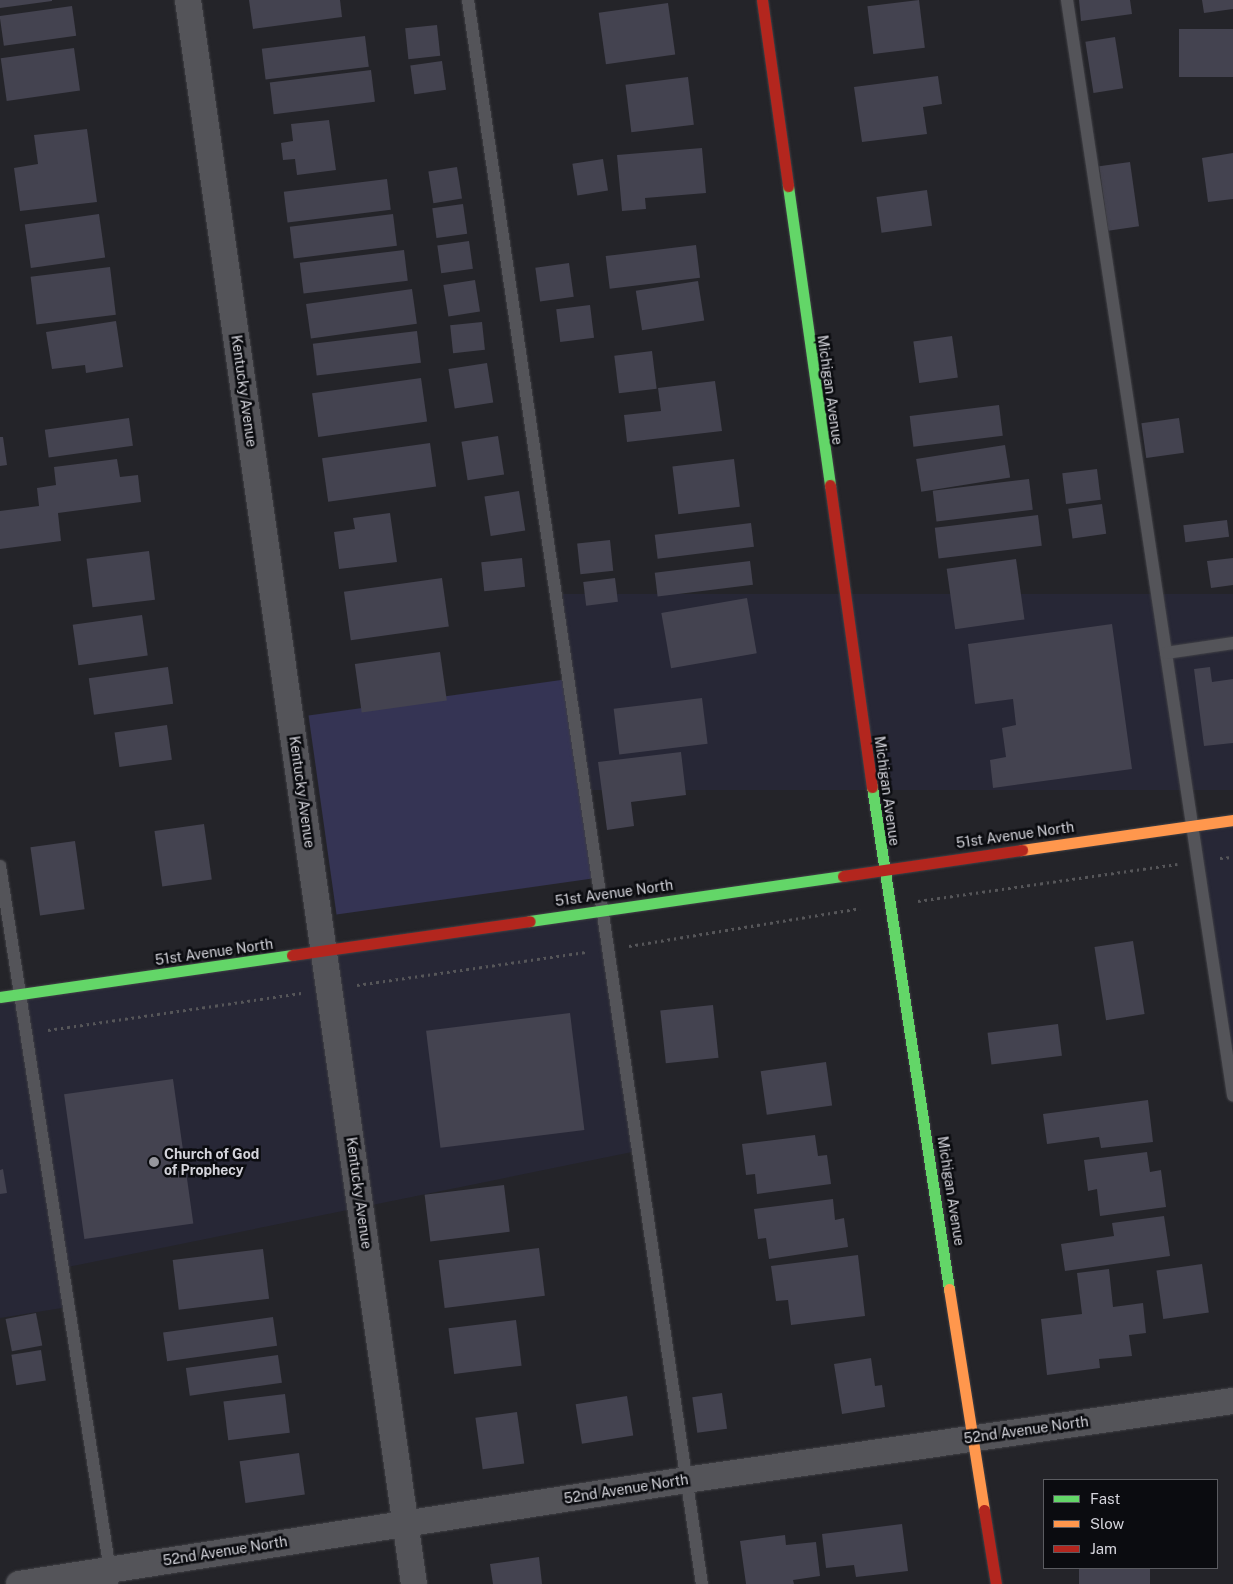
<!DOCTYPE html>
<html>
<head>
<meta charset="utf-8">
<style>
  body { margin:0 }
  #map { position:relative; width:1233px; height:1584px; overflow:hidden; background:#242429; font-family:"Public Sans",sans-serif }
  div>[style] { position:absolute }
  .built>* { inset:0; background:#272736; transform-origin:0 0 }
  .green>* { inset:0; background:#353454; transform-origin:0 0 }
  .building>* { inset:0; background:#444350; transform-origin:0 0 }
  .path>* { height:3px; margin-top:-1.5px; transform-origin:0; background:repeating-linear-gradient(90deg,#565659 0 2.5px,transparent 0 6.5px) }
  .roads { filter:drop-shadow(0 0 1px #414146) drop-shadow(0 0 1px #414146) }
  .lane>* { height:12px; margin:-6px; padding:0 6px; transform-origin:6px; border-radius:6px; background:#545459 }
  .street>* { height:26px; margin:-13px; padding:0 13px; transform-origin:13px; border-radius:13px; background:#545459 }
  .fast>* { height:11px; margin:-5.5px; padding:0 5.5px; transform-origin:5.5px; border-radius:5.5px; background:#63d668 }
  .slow>* { height:11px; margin:-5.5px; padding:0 5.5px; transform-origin:5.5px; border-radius:5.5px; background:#ff974d }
  .jam>* { height:11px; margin:-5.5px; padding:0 5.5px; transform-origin:5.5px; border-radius:5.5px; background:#b3261e }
  .dots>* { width:14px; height:14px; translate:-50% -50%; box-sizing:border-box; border:2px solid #0b0c10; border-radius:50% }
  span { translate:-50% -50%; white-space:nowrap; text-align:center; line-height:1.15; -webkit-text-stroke:5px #0b0c10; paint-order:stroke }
  .street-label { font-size:14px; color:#d4d4db }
  .poi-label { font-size:14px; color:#d4d4db; font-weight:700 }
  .left { translate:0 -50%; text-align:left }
  .legend { position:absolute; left:1043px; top:1479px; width:175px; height:90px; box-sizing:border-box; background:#0b0c10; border:1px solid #5b5c61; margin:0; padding:6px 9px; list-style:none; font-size:15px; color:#d4d4db }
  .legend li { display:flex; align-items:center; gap:10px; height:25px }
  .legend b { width:25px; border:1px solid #5b5c61 }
</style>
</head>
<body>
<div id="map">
  <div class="built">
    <i style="left:1233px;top:594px;width:196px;height:670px;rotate:90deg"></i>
    <i style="clip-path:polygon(1233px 820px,1233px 1069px,1192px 826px)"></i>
    <i style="clip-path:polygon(600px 910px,637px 1151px,63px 1268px,68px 1307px,0 1318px,0 1001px)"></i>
  </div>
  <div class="green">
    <i style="left:568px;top:679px;width:201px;height:262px;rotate:82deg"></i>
  </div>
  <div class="building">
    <i style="clip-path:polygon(0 0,52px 0,52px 1px,0 8px)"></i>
    <i style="clip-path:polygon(249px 0,340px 0,342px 17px,253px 29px)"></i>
    <i style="left:919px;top:0;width:48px;height:52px;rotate:83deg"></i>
    <i style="clip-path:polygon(1079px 0,1130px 0,1132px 14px,1081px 21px)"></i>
    <i style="clip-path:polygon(1202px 0,1233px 0,1233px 9px,1204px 13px)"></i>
    <i style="left:668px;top:3px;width:52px;height:70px;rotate:82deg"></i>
    <i style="left:72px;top:6px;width:30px;height:73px;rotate:82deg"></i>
    <i style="left:437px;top:25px;width:31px;height:32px;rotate:84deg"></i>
    <i style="left:1233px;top:29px;width:48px;height:54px;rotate:90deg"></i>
    <i style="left:365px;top:36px;width:31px;height:104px;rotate:83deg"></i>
    <i style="left:1115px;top:37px;width:52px;height:30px;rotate:81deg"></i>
    <i style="left:74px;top:48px;width:43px;height:74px;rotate:82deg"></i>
    <i style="left:442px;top:61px;width:29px;height:32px;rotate:82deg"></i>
    <i style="left:371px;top:70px;width:32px;height:102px;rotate:83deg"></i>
    <i style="clip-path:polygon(938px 76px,942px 104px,923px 107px,927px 134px,862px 142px,854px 87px)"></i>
    <i style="left:688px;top:77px;width:48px;height:63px;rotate:83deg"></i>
    <i style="clip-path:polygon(329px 120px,336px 170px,297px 175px,295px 159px,283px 160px,281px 143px,293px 141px,291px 124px)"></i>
    <i style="clip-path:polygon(87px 129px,97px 202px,20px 211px,14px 168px,38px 164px,34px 135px)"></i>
    <i style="clip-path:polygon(702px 148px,706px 193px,645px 198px,646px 209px,622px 211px,617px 155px)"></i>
    <i style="clip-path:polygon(1233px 153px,1233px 199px,1208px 202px,1202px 158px)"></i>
    <i style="left:603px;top:159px;width:32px;height:31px;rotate:81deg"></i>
    <i style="left:1130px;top:162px;width:65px;height:31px;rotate:82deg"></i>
    <i style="left:457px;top:167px;width:32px;height:29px;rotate:81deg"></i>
    <i style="left:387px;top:179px;width:31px;height:104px;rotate:83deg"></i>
    <i style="left:927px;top:190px;width:36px;height:51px;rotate:82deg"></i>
    <i style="left:463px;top:204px;width:30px;height:31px;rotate:82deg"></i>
    <i style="left:99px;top:214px;width:44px;height:75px;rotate:82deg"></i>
    <i style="left:393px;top:214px;width:32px;height:104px;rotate:83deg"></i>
    <i style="left:469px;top:241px;width:28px;height:32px;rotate:82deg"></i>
    <i style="left:696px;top:245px;width:33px;height:91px;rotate:83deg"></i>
    <i style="left:404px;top:250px;width:31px;height:105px;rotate:83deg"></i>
    <i style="left:569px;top:263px;width:34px;height:34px;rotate:82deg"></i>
    <i style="left:110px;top:267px;width:48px;height:80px;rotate:83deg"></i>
    <i style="left:475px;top:280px;width:32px;height:32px;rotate:81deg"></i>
    <i style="left:698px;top:281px;width:40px;height:63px;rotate:81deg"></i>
    <i style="left:412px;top:289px;width:35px;height:107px;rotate:82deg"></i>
    <i style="left:590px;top:305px;width:33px;height:34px;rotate:83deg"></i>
    <i style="clip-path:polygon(116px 321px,123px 367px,86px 373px,85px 365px,52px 369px,46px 332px)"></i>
    <i style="left:482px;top:322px;width:28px;height:32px;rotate:84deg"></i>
    <i style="left:417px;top:331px;width:32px;height:105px;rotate:83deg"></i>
    <i style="left:952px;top:336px;width:42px;height:39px;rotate:82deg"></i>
    <i style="left:652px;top:351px;width:38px;height:38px;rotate:83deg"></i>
    <i style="left:487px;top:363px;width:40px;height:39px;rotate:81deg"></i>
    <i style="left:421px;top:378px;width:44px;height:110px;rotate:82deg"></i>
    <i style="clip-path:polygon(715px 381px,722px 431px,627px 442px,624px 415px,661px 411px,658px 388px)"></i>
    <i style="left:999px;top:405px;width:31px;height:90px;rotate:83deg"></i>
    <i style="left:129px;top:418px;width:28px;height:85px;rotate:82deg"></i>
    <i style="left:1179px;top:418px;width:35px;height:38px;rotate:82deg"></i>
    <i style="left:498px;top:436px;width:39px;height:37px;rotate:81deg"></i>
    <i style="clip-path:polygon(0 437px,3px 437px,7px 465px,0 466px)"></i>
    <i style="left:430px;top:443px;width:44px;height:109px;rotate:82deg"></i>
    <i style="left:1005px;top:445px;width:33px;height:90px;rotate:81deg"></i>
    <i style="clip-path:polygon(117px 459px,120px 477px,138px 475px,141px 502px,58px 513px,61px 541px,0 549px,0 511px,39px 506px,37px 488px,56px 485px,54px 467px)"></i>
    <i style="left:734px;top:459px;width:48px;height:62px;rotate:83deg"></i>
    <i style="left:1097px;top:469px;width:31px;height:35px;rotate:83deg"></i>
    <i style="left:1029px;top:479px;width:31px;height:97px;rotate:83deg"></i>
    <i style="left:519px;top:491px;width:40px;height:35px;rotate:81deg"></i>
    <i style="left:1102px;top:504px;width:30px;height:34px;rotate:82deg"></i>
    <i style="clip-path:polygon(390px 513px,397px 562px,339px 569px,334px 532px,355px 529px,353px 518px)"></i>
    <i style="left:1038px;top:515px;width:31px;height:104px;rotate:83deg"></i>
    <i style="left:1227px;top:520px;width:17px;height:44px;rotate:83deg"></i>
    <i style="left:751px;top:523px;width:24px;height:97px;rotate:83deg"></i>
    <i style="left:610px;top:540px;width:31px;height:33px;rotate:84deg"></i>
    <i style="left:149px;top:551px;width:49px;height:63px;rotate:83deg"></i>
    <i style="left:522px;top:558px;width:29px;height:41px;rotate:84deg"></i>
    <i style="clip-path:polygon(1233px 558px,1233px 585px,1211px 588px,1207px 561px)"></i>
    <i style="left:1016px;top:559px;width:61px;height:70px;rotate:82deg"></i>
    <i style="left:750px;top:561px;width:24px;height:96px;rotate:83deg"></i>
    <i style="left:442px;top:578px;width:49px;height:99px;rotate:82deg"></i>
    <i style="left:615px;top:578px;width:24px;height:32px;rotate:83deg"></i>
    <i style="left:747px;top:598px;width:56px;height:87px;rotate:80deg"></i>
    <i style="left:142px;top:615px;width:41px;height:70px;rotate:82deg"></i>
    <i style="clip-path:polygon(1112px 624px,1132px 769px,993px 788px,990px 760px,1006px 757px,1002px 728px,1016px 725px,1013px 699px,975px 704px,968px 644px)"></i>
    <i style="left:440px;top:652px;width:49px;height:86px;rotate:82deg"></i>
    <i style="left:168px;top:667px;width:37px;height:80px;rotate:82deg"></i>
    <i style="clip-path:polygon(1210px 667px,1212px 682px,1233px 679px,1233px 743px,1204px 746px,1194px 669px)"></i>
    <i style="left:702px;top:698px;width:46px;height:89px;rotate:83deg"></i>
    <i style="left:167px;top:725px;width:35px;height:53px;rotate:82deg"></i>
    <i style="clip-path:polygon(681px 752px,686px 795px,631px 802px,634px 826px,607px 830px,598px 762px)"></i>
    <i style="left:204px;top:824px;width:56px;height:50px;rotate:82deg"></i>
    <i style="left:75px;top:841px;width:69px;height:45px;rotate:82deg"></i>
    <i style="left:1133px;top:941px;width:74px;height:39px;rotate:81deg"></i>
    <i style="left:713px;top:1005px;width:53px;height:53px;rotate:84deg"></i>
    <i style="left:570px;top:1013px;width:118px;height:145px;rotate:83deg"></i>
    <i style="left:1058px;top:1024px;width:32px;height:71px;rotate:83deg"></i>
    <i style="left:826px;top:1062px;width:44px;height:66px;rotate:82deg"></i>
    <i style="left:173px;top:1079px;width:146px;height:110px;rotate:82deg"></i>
    <i style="clip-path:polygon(1148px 1100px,1153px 1142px,1101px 1148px,1099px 1137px,1047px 1144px,1043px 1114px)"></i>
    <i style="clip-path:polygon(815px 1135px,818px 1156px,827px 1155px,831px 1184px,757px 1194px,755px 1174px,746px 1175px,742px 1144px)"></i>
    <i style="clip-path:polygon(1147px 1152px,1150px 1172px,1161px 1170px,1166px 1207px,1100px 1216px,1097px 1189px,1088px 1191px,1084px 1160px)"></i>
    <i style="clip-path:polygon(3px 1169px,7px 1193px,0 1194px,0 1170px)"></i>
    <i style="left:504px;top:1185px;width:47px;height:80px;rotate:83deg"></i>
    <i style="clip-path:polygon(833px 1199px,835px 1220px,844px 1218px,848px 1247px,769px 1259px,766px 1238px,758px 1239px,754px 1209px)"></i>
    <i style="clip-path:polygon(1164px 1216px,1170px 1256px,1065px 1271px,1061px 1244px,1114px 1236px,1112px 1223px)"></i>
    <i style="left:539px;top:1248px;width:48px;height:101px;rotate:83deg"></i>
    <i style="left:263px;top:1249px;width:50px;height:91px;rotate:83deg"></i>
    <i style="clip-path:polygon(858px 1255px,865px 1316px,791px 1325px,788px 1300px,776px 1301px,771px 1266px)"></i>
    <i style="left:1202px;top:1264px;width:49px;height:46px;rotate:82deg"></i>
    <i style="clip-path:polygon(1109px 1269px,1113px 1307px,1143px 1303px,1146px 1333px,1129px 1335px,1132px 1356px,1099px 1359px,1100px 1368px,1047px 1375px,1041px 1319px,1082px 1314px,1077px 1273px)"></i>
    <i style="left:36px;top:1313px;width:33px;height:31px;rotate:79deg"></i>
    <i style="left:273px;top:1317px;width:29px;height:111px;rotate:82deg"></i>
    <i style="left:516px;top:1320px;width:46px;height:68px;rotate:83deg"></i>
    <i style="left:41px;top:1350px;width:31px;height:30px;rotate:81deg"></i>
    <i style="left:278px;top:1355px;width:28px;height:93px;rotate:82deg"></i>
    <i style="clip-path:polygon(871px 1358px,875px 1386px,882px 1385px,885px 1407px,842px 1414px,834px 1364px)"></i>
    <i style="left:722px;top:1393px;width:36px;height:30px;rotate:82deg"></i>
    <i style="left:285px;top:1394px;width:39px;height:62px;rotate:83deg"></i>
    <i style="left:627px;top:1396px;width:40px;height:52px;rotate:81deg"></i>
    <i style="left:517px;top:1412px;width:52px;height:42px;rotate:82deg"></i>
    <i style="left:299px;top:1453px;width:42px;height:60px;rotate:82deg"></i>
    <i style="clip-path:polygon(902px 1524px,908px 1571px,856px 1577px,854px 1565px,826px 1568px,822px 1534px)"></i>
    <i style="clip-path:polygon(785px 1535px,786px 1545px,816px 1542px,820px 1576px,793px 1580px,794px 1584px,746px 1584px,740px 1541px)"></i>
    <i style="clip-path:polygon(539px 1557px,542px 1584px,493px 1584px,490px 1564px)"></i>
    <i style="left:1079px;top:1568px;width:71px;height:16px"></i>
  </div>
  <div class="path">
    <i style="left:1220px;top:858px;width:13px;rotate:-4deg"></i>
    <i style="left:918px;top:901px;width:262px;rotate:-8.1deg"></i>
    <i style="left:629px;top:946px;width:234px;rotate:-9.3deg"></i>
    <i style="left:357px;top:985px;width:231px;rotate:-8.2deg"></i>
    <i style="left:48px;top:1030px;width:256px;rotate:-8.3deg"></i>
  </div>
  <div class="roads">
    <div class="lane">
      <i style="left:468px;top:0;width:1601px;rotate:81.6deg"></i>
      <i style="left:1067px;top:0;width:1108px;rotate:81.38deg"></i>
      <i style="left:1166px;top:653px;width:68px;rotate:-8.5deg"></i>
      <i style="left:0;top:866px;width:727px;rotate:81.13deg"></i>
    </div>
    <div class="street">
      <i style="left:188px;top:0;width:1600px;rotate:81.88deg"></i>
      <i style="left:19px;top:1584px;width:675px;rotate:-8.86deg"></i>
      <i style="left:686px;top:1480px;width:553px;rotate:-8.22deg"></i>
    </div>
    <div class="fast">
      <i style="left:788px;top:186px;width:302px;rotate:82deg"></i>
      <i style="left:872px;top:787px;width:508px;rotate:81.28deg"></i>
      <i style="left:530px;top:921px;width:316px;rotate:-8.2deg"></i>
      <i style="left:0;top:997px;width:295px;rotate:-8.2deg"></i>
    </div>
    <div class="slow">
      <i style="left:1022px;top:850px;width:213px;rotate:-8.1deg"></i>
      <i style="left:949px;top:1289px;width:224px;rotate:81deg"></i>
    </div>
    <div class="jam">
      <i style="left:762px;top:0;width:188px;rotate:82deg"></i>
      <i style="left:830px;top:485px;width:305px;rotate:82.1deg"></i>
      <i style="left:843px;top:876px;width:181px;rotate:-8.3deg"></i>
      <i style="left:292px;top:955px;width:240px;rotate:-8.1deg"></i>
      <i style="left:984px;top:1510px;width:75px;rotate:80.8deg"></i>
    </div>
  </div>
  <div class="dots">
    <i style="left:154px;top:1162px;background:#96969d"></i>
  </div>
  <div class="street-label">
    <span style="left:830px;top:390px;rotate:82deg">Michigan Avenue</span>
    <span style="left:244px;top:391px;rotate:82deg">Kentucky Avenue</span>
    <span style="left:887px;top:791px;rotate:82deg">Michigan Avenue</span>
    <span style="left:302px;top:792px;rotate:82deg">Kentucky Avenue</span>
    <span style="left:1015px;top:835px;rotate:-8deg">51st Avenue North</span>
    <span style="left:614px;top:893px;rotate:-8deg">51st Avenue North</span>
    <span style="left:214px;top:952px;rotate:-8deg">51st Avenue North</span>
    <span style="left:951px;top:1191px;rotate:81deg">Michigan Avenue</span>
    <span style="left:359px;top:1193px;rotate:82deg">Kentucky Avenue</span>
    <span style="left:1026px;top:1430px;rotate:-8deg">52nd Avenue North</span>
    <span style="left:626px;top:1489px;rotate:-9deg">52nd Avenue North</span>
    <span style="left:225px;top:1551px;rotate:-9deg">52nd Avenue North</span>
  </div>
  <div class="poi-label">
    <span class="left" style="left:164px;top:1162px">Church of God<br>of Prophecy</span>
  </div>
  <ul class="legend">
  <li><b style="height:6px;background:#63d668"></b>Fast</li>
  <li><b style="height:6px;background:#ff974d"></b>Slow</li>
  <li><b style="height:6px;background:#b3261e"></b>Jam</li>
  </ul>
</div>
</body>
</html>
